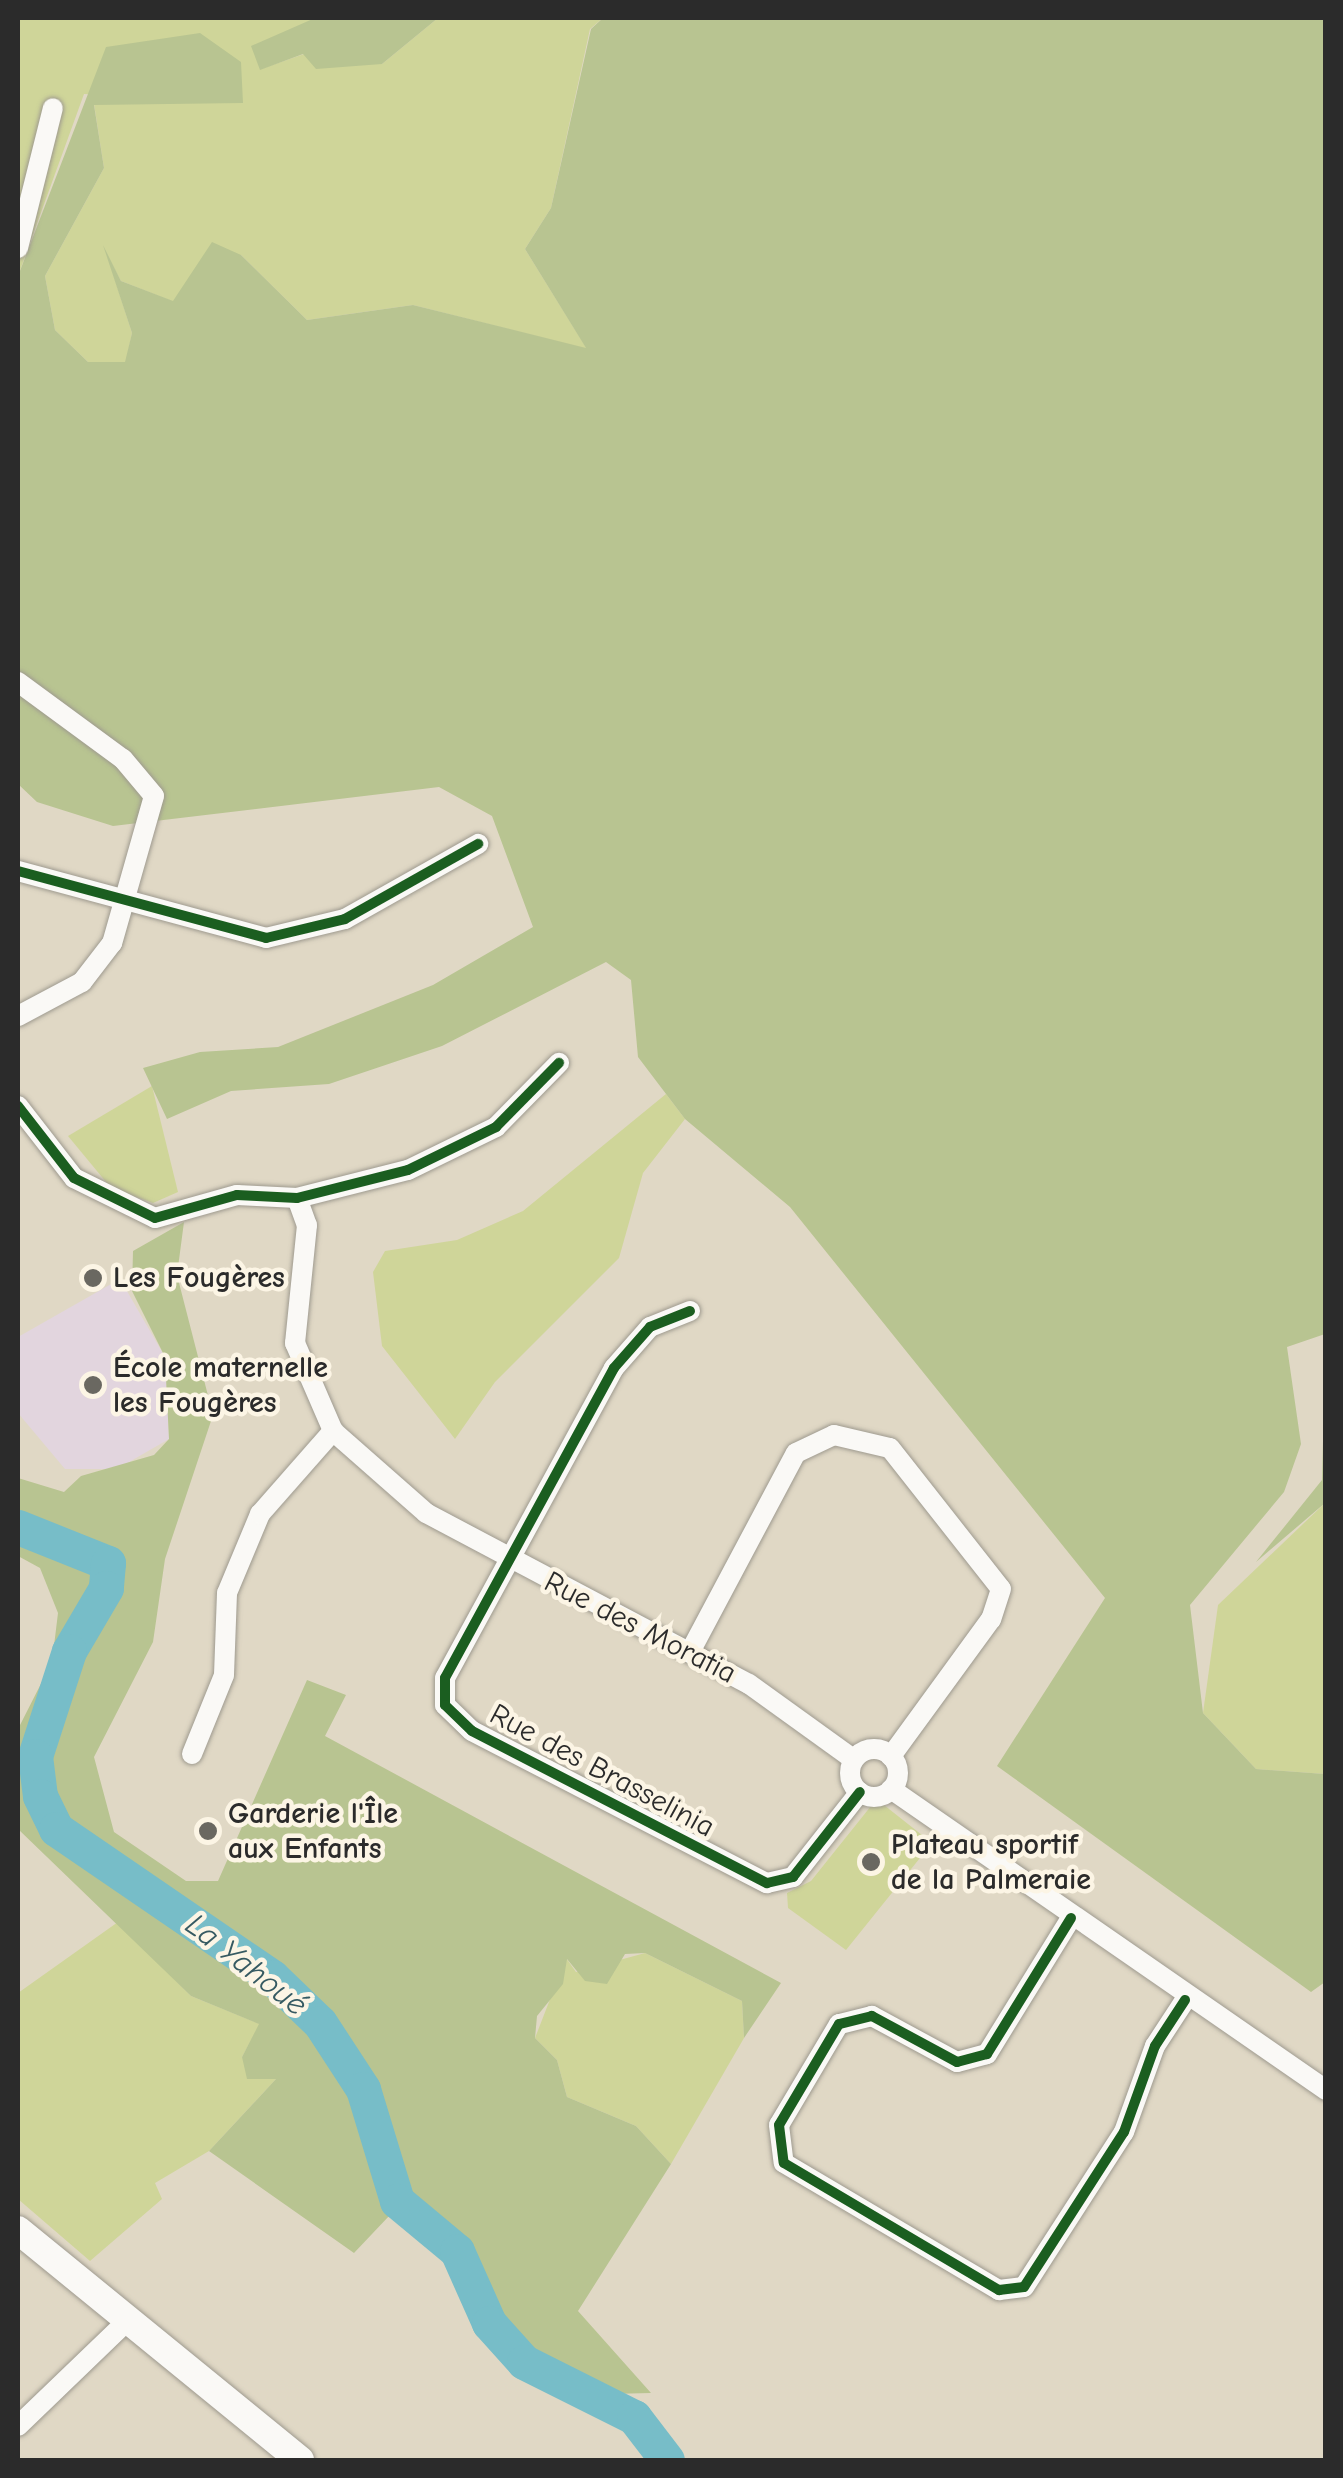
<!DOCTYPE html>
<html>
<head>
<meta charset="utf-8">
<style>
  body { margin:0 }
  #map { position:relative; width:1343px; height:2478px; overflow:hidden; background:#e0d8c5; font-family:"Comic Neue",sans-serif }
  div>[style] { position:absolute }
  .built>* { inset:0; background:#e2d5de }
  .green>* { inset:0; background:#cfd599 }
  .forest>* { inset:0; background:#b8c491 }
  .river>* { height:35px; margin:-17.5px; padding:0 17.5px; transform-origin:17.5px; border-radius:17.5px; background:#77bdc8 }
  .roads { filter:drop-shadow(0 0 2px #9e9a8f) drop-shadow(0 0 2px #9e9a8f) }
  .street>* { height:20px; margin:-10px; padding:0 10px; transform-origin:10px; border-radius:10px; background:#faf9f6 }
  .street>.ring { margin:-10px; padding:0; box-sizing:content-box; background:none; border:20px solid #faf9f6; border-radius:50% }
  .secondary>* { height:28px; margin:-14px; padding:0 14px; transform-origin:14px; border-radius:14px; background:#faf9f6 }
  .cycleway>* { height:10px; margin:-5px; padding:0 5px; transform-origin:5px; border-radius:5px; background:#1b5e20 }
  .dots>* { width:28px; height:28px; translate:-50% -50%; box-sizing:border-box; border:5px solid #fcf5e5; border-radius:50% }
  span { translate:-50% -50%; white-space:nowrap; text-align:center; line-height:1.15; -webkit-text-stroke:9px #fcf5e5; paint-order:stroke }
  .poi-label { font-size:30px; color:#2b2b2b; font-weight:700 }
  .left { translate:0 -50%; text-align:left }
  .street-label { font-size:30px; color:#2b2b2b }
  .water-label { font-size:32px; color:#365a62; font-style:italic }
  .frame { position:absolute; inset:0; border:20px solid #2b2b2b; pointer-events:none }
</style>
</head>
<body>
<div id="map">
  <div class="built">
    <i style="clip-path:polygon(120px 1279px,165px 1357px,169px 1439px,117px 1469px,65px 1469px,18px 1413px,18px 1337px)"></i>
  </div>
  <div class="green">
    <i style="clip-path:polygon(18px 18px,315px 18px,261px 69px,304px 54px,382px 64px,438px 18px,603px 18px,590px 29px,551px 208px,525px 249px,587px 349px,413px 305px,307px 320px,241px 255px,174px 302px,121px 281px,107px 255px,132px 333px,126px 362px,88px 362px,55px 330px,45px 276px,104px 168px,94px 104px,242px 102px,84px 94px,18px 276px)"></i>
    <i style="clip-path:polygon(152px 1086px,178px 1192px,153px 1203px,111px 1188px,68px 1136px)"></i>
    <i style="clip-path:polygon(666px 1094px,685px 1119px,643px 1173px,619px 1258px,495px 1382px,455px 1439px,382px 1346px,373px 1272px,385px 1251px,457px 1240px,523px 1211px)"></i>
    <i style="clip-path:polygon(1325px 1503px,1325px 1774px,1256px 1769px,1203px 1713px,1218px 1605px)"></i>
    <i style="clip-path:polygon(884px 1805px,932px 1843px,846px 1950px,788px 1908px,787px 1893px,811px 1881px,871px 1806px)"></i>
    <i style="clip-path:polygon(118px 1922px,191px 1996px,260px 2024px,242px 2057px,277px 2078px,209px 2151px,155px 2183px,162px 2199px,90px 2261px,18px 2199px,18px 1993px)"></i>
    <i style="clip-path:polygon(645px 1953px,742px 2001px,744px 2038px,671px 2164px,636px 2126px,567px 2097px,557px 2060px,535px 2038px,566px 1958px,576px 1972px)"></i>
  </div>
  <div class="forest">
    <i style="clip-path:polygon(315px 18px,438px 18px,382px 64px,316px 69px,303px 54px,260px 70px,251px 46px)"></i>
    <i style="clip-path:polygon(603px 18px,1325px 18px,1325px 1334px,1287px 1347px,1301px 1444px,1284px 1492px,1190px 1605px,1203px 1713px,1256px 1769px,1325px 1774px,1325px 1982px,1311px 1992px,997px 1766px,1105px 1598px,790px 1207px,685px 1119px,638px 1057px,631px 980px,606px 962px,442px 1046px,329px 1084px,231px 1091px,167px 1119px,143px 1068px,200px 1052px,278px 1047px,433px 985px,533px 927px,492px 816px,439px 787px,113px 826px,37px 802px,18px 784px,18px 276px,106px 47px,200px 33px,241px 62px,243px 103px,94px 105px,104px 168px,45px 276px,55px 330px,88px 362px,125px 362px,132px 333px,103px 245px,121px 281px,173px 301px,212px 242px,241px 255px,307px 320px,413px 305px,586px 348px,525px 249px,551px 208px,591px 29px)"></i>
    <i style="clip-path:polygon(184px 1222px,177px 1275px,213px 1415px,165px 1559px,153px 1642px,94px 1757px,114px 1832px,186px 1881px,218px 1881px,307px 1680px,346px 1695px,325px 1736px,781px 1983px,744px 2038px,742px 2001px,645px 1953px,625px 1954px,607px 1984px,585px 1981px,567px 1959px,563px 1984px,537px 2016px,535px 2038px,557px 2060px,567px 2097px,636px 2126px,671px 2164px,578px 2311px,651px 2393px,610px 2394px,528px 2353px,460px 2244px,408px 2196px,354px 2253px,209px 2151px,276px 2079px,247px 2079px,242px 2057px,259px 2024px,191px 1996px,18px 1829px,18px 1729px,52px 1662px,58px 1613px,40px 1568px,18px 1556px,18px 1478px,64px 1492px,81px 1476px,154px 1455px,169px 1439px,165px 1357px,132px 1291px,133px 1251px)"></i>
    <i style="clip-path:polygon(1325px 1362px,1325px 1503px,1256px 1562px,1322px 1480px)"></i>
  </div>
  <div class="river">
    <i style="left:18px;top:1527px;width:97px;rotate:21.8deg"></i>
    <i style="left:108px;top:1563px;width:25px;rotate:95deg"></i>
    <i style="left:106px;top:1588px;width:73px;rotate:120.4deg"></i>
    <i style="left:69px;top:1651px;width:110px;rotate:107.9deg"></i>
    <i style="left:35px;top:1756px;width:40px;rotate:82.9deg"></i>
    <i style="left:40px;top:1796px;width:37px;rotate:64deg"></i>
    <i style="left:56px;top:1829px;width:262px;rotate:34.4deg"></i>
    <i style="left:272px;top:1977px;width:66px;rotate:43.8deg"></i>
    <i style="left:320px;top:2023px;width:79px;rotate:56.9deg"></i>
    <i style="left:363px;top:2089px;width:117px;rotate:73.1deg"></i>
    <i style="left:397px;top:2201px;width:78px;rotate:39.8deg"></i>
    <i style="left:457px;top:2251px;width:79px;rotate:66deg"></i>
    <i style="left:489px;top:2323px;width:52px;rotate:48.1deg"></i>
    <i style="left:524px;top:2362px;width:123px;rotate:26.6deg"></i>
    <i style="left:634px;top:2417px;width:54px;rotate:52.5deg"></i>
  </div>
  <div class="roads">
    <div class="street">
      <i style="left:18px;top:248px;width:144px;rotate:-76deg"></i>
      <i style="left:18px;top:682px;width:130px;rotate:36.3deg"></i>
      <i style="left:123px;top:759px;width:48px;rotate:50deg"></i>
      <i style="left:154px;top:796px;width:153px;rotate:105.9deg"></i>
      <i style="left:112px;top:943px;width:49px;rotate:127.6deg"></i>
      <i style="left:82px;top:982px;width:72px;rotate:152deg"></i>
      <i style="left:18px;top:871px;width:257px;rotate:15.1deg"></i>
      <i style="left:266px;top:938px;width:81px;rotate:-13.5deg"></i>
      <i style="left:345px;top:919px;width:153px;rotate:-29.4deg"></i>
      <i style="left:18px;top:1106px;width:91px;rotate:52.1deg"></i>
      <i style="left:74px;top:1178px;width:90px;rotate:26.3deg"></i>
      <i style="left:155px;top:1218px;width:85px;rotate:-15.7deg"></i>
      <i style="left:237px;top:1195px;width:60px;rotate:2.9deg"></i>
      <i style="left:297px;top:1198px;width:114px;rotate:-14.2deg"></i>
      <i style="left:408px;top:1170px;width:98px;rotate:-26deg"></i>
      <i style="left:496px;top:1127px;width:90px;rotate:-45.5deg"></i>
      <i style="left:297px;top:1198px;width:29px;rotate:70deg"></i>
      <i style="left:307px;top:1225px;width:119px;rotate:95.8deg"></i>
      <i style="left:295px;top:1343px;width:96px;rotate:66.6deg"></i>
      <i style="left:333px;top:1431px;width:124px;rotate:41.4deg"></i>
      <i style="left:426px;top:1513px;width:365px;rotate:27.9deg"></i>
      <i style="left:749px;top:1684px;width:128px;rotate:35.8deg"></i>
      <i style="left:690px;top:1311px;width:43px;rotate:158.2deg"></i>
      <i style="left:650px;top:1327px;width:55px;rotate:131.3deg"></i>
      <i style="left:614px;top:1368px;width:353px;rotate:118.6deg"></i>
      <i style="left:445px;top:1678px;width:27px;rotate:90deg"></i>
      <i style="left:445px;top:1705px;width:37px;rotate:44deg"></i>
      <i style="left:472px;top:1731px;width:332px;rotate:27.3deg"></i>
      <i style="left:767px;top:1883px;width:27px;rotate:-13deg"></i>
      <i style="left:793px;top:1877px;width:108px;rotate:-51.8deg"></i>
      <i style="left:690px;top:1652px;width:225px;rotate:-62deg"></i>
      <i style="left:796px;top:1453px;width:42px;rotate:-25.3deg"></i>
      <i style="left:834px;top:1435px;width:57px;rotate:13.1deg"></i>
      <i style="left:890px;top:1448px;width:179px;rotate:51.8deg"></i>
      <i style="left:1001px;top:1589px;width:32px;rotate:108deg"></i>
      <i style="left:991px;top:1619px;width:170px;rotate:126.1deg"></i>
      <i class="ring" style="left:850px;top:1749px;width:28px;height:28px"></i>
      <i style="left:192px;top:1754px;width:85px;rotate:-67.9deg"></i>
      <i style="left:224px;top:1675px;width:82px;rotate:-87.9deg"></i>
      <i style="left:227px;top:1593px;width:86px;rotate:-67.3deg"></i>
      <i style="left:260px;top:1514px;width:111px;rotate:-48.7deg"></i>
      <i style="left:891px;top:1789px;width:529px;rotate:34.68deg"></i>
      <i style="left:1071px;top:1918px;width:160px;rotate:121.7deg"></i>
      <i style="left:987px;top:2054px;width:31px;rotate:165deg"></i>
      <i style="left:957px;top:2062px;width:97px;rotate:-151.6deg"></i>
      <i style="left:872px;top:2016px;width:34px;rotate:166deg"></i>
      <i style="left:839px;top:2024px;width:117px;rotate:120.7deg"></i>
      <i style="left:779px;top:2125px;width:38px;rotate:83deg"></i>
      <i style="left:784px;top:2163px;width:250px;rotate:30.6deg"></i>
      <i style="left:999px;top:2290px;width:25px;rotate:-7deg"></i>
      <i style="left:1024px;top:2287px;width:184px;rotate:-57.2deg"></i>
      <i style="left:1124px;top:2132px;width:91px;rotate:-70.2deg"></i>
      <i style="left:1155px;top:2046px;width:55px;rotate:-56.9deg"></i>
      <i style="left:18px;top:2426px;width:153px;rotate:-43.9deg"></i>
    </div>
    <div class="secondary">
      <i style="left:18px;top:2230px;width:364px;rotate:39.2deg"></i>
    </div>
  </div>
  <div class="cycleway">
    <i style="left:18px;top:871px;width:257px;rotate:15.1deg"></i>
    <i style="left:266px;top:938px;width:81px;rotate:-13.5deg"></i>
    <i style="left:345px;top:919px;width:153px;rotate:-29.4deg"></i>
    <i style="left:18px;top:1106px;width:91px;rotate:52.1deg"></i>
    <i style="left:74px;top:1178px;width:90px;rotate:26.3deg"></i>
    <i style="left:155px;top:1218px;width:85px;rotate:-15.7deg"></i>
    <i style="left:237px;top:1195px;width:60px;rotate:2.9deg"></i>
    <i style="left:297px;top:1198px;width:114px;rotate:-14.2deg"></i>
    <i style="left:408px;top:1170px;width:98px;rotate:-26deg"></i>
    <i style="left:496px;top:1127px;width:90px;rotate:-45.5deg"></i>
    <i style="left:690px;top:1311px;width:43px;rotate:158.2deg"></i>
    <i style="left:650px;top:1327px;width:55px;rotate:131.3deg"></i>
    <i style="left:614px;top:1368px;width:353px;rotate:118.6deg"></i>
    <i style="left:445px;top:1678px;width:27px;rotate:90deg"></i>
    <i style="left:445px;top:1705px;width:37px;rotate:44deg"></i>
    <i style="left:472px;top:1731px;width:332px;rotate:27.3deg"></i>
    <i style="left:767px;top:1883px;width:27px;rotate:-13deg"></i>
    <i style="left:793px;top:1877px;width:108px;rotate:-51.8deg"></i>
    <i style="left:1071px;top:1918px;width:160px;rotate:121.7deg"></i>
    <i style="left:987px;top:2054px;width:31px;rotate:165deg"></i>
    <i style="left:957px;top:2062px;width:97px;rotate:-151.6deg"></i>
    <i style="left:872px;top:2016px;width:34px;rotate:166deg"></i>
    <i style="left:839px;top:2024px;width:117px;rotate:120.7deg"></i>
    <i style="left:779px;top:2125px;width:38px;rotate:83deg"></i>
    <i style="left:784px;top:2163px;width:250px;rotate:30.6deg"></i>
    <i style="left:999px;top:2290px;width:25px;rotate:-7deg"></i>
    <i style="left:1024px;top:2287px;width:184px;rotate:-57.2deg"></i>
    <i style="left:1124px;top:2132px;width:91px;rotate:-70.2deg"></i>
    <i style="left:1155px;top:2046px;width:55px;rotate:-56.9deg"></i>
  </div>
  <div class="dots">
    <i style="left:93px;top:1278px;background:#6a6861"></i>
    <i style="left:93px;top:1385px;background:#6a6861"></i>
    <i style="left:208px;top:1831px;background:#6a6861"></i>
    <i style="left:871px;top:1862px;background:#6a6861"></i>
  </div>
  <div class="poi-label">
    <span class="left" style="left:113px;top:1278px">Les Fougères</span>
    <span class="left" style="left:113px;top:1385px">École maternelle<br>les Fougères</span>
    <span class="left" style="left:228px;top:1831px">Garderie l'Île<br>aux Enfants</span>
    <span class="left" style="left:891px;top:1862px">Plateau sportif<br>de la Palmeraie</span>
  </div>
  <div class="street-label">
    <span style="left:640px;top:1628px;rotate:27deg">Rue des Moratia</span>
    <span style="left:602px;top:1771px;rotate:28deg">Rue des Brasselinia</span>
  </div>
  <div class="water-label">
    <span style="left:246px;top:1965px;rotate:38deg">La Yahoué</span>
  </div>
  <div class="frame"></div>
</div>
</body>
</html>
